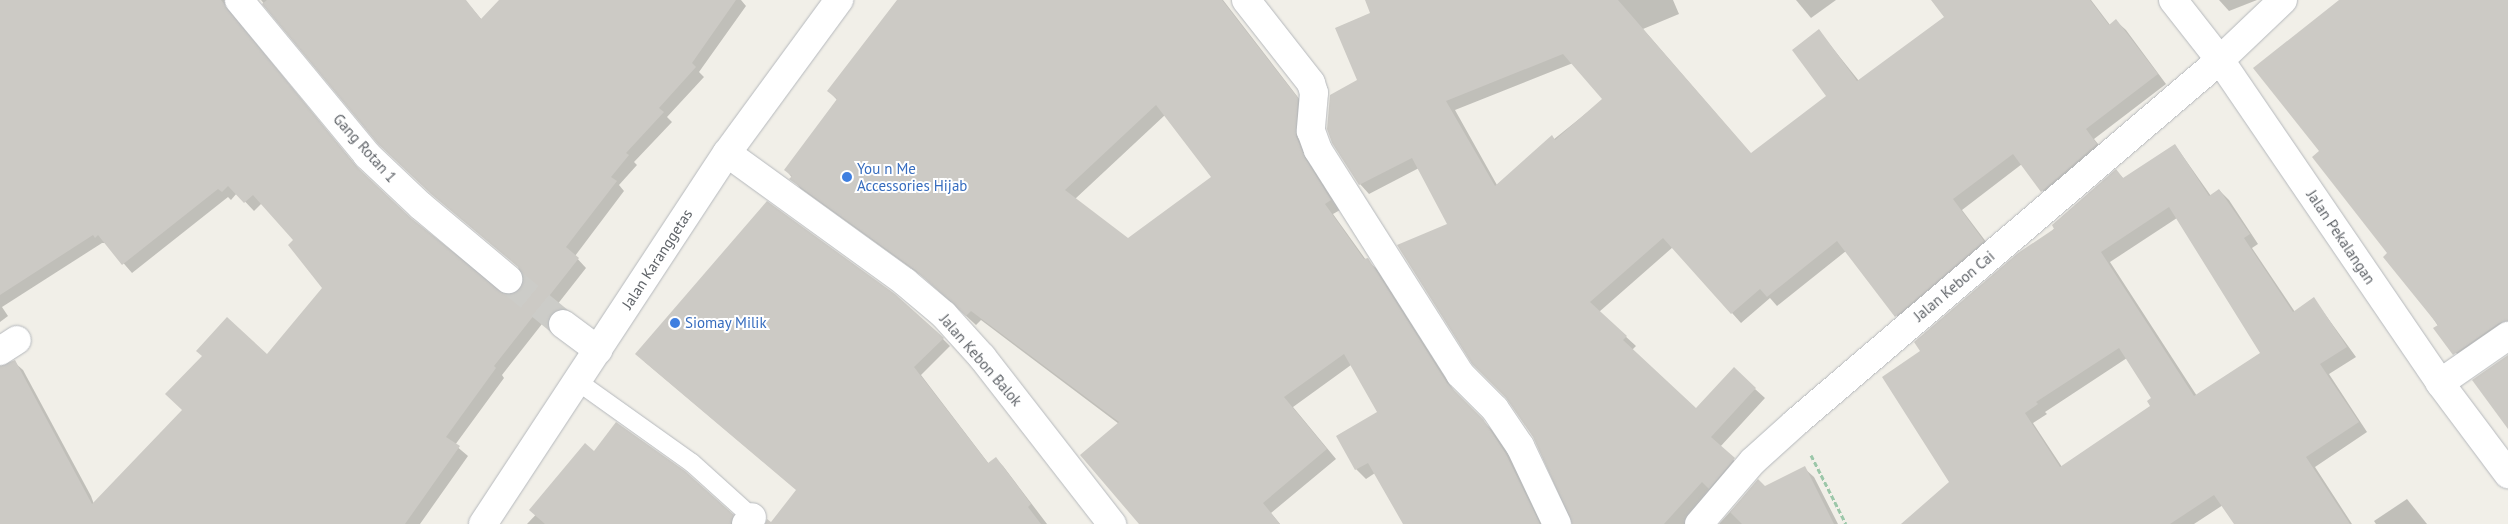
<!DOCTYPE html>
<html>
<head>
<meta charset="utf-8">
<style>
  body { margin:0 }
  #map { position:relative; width:2508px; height:524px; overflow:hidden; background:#f1efe8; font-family:"PT Sans",sans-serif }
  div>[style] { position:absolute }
  .shadow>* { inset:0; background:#0003 }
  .building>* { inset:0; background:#cccac5 }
  .minor-tunnel>* { height:28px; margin-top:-14px; transform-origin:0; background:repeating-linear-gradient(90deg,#ccccc8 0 28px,transparent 0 42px) }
  .path>* { height:3px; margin-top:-1.5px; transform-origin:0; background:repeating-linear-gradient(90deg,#9cc7a9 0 5px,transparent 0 7.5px) }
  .roads { filter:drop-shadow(0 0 1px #b5b8bc) drop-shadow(0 0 1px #b5b8bc) }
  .service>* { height:18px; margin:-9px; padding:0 9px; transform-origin:9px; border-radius:9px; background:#fff }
  .minor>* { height:28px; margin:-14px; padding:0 14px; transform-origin:14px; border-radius:14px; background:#fff }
  .tertiary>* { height:28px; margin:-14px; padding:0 14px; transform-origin:14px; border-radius:14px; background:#fff }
  .dots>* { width:14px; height:14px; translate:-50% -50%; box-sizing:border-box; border:2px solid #fff; border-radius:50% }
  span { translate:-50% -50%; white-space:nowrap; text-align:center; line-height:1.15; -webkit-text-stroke:4px #fff; paint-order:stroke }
  .street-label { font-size:15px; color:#5f6368 }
  .shop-label { font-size:15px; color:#366cbe }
  .left { translate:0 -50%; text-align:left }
</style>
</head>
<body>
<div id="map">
  <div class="shadow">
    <i style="clip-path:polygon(0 0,236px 0,232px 12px,235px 20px,362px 173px,410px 219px,497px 292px,513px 295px,525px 282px,520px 268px,379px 143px,261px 0,465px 0,482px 20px,500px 0,741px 0,746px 6px,699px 72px,704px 77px,667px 117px,672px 122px,634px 162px,637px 165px,619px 185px,624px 191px,575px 256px,586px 268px,502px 375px,504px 378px,455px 445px,468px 456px,420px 524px,134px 524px,324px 288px,295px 240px,262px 203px,254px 211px,237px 193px,231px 200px,228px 197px,132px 273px,106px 243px,102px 243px,2px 307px,8px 316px,0 322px)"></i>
    <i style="clip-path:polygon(evenodd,898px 0,1223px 0,1307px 109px,1340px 210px,1333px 214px,1366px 260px,1377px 269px,1456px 394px,1492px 430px,1516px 465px,1544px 524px,1407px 524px,1375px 473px,1366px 479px,1356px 469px,1379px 412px,1351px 365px,1293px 407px,1336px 459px,1271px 513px,1280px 524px,1140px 524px,1119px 424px,981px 320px,976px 325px,926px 279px,800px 188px,786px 170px,837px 100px,829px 91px,898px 0,1165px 115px,1213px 178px,1128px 239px,1075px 199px,1165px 115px)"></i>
    <i style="clip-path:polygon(evenodd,1366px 0,1673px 0,1679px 14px,1643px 29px,1751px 154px,1828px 96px,1819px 31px,1859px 81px,1945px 17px,1932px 0,2091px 0,2110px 25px,2116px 21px,2126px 30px,2166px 84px,2094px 139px,2106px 154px,2051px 201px,2022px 164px,1962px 210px,1993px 251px,1905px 326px,1846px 251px,1777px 306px,1770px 298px,1741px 323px,1673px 247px,1599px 312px,1636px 346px,1632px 350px,1697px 410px,1755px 389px,1765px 398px,1720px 447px,1743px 469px,1696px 524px,1573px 524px,1448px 224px,1419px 168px,1369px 194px,1360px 184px,1358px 80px,1372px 14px,1366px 0,1573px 63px,1604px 99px,1497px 185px,1455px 110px,1573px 63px)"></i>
    <i style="clip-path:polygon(1796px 0,1836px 0,1811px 18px)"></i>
    <i style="clip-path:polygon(2219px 0,2257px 0,2229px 11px)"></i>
    <i style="clip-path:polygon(2352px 0,2508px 0,2508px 332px,2463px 363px,2321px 152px)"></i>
    <i style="clip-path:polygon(evenodd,2175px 145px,2211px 196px,2219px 190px,2229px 200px,2258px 244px,2252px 248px,2295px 312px,2314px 299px,2356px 357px,2329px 374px,2367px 432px,2315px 467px,2352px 524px,2235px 524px,2223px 505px,2194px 524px,1903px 524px,1950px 483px,1922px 352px,2116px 171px,2124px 179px,2175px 145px,2177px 218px,2261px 353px,2197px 396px,2110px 262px,2177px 218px,2175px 145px,2127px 358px,2153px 398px,2152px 406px,2062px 467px,2033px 423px,2047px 414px,2045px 412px,2127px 358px)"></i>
    <i style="clip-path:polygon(943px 339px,950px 346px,921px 375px,989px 464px,996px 459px,1003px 466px,1047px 524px,771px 524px,797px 490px,645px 362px)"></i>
    <i style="clip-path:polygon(14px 362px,23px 370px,91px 496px,101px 524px,0 524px,0 368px)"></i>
    <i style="clip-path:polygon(594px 453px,733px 516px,741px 524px,527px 524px)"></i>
    <i style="clip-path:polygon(1804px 468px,1814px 477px,1838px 524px,1719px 524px,1758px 481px,1765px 488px)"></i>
    <i style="clip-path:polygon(2407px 499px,2427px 524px,2376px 524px,2374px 521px)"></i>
  </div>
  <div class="building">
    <i style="clip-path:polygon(0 0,221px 0,356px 166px,411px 218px,506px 294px,520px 289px,523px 281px,518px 267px,431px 194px,378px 144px,262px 4px,267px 0,466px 0,481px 19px,499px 0,736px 0,692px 63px,696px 67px,659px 108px,664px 112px,626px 153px,629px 155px,611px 177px,617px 181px,566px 247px,579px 258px,494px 366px,496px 368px,446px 437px,460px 446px,405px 524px,0 524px,0 366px,15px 360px,92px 504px,182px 410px,165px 394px,202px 356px,196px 351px,227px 317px,267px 354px,322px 288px,288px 245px,293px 240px,253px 195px,244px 203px,228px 186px,222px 192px,218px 189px,122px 265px,98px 235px,95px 238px,93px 235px,0 295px)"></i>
    <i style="clip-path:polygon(evenodd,897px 0,1222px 0,1298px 98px,1296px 136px,1305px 158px,1331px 200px,1325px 204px,1364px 259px,1368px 258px,1447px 383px,1483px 419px,1506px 454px,1540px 524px,1403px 524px,1368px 463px,1355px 470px,1336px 436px,1377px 412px,1344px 354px,1284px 397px,1327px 449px,1263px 503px,1280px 524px,1139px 524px,1080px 455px,1119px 422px,971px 311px,966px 316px,915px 270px,789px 179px,792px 176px,784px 170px,837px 99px,827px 91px,897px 0,1156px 105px,1211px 177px,1128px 238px,1065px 190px,1156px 105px)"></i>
    <i style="clip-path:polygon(evenodd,1365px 0,1618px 0,1751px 153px,1826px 96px,1792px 50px,1819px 29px,1857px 81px,1944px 17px,1931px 0,2090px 0,2109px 25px,2116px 19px,2158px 74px,2086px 129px,2097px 144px,2041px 192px,2013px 154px,1953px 199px,1984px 241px,1895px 317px,1837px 241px,1767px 297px,1760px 289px,1731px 314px,1663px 238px,1590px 302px,1627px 336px,1623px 340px,1696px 408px,1734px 367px,1756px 388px,1711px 437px,1735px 458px,1709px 489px,1702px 482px,1664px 524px,1572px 524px,1533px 437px,1506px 398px,1472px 364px,1397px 245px,1447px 224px,1412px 158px,1359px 185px,1332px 143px,1327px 129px,1330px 95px,1357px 80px,1335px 28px,1370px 13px,1365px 0,1563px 54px,1602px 99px,1555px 140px,1552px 135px,1495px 186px,1446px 101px,1563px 54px)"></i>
    <i style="clip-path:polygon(2339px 0,2508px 0,2508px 321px,2499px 323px,2453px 355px,2433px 328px,2438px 325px,2383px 257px,2387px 253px,2312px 157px,2319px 151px,2253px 68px)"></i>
    <i style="clip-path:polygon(evenodd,2175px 144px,2209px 196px,2219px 189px,2250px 234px,2244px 238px,2293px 312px,2314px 297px,2347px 347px,2320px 364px,2359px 422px,2306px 457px,2350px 524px,2234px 524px,2214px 495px,2170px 524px,1901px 524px,1949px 482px,1882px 377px,1920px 351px,1914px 342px,2018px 253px,2054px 229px,2052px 225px,2116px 169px,2123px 178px,2175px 144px,2169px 207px,2260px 353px,2194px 396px,2101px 252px,2169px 207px,2175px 144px,2119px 348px,2151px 398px,2147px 401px,2150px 406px,2060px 467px,2025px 413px,2038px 404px,2036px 402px,2119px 348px)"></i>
    <i style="clip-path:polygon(767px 201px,895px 294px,944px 338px,914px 367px,988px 463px,996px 457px,1031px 504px,1028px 507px,1041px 524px,765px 524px,767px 519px,771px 522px,796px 490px,635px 354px)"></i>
    <i style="clip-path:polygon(2508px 355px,2508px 429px,2472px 380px)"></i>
    <i style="clip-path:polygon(616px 422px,685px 471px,734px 515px,731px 524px,545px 524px,529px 510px,585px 443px,594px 451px)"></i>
    <i style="clip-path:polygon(1805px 466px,1834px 524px,1742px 524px,1730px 512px,1758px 479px,1765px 486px)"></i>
  </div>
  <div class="minor-tunnel">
    <i style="left:508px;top:279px;width:71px;rotate:39.3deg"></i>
  </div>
  <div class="path">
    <i style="left:1811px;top:455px;width:77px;rotate:63.1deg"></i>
  </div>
  <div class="roads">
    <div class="service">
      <i style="left:577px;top:381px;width:141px;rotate:35.5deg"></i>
      <i style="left:692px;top:463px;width:81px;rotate:42deg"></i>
    </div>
    <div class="minor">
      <i style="left:239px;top:0;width:201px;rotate:50.4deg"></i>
      <i style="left:367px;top:155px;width:74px;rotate:43.4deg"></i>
      <i style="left:421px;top:206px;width:114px;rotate:40deg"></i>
      <i style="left:1246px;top:0;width:105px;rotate:51.9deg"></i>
      <i style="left:1311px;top:83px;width:10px;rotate:73deg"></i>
      <i style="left:1314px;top:93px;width:38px;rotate:95deg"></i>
      <i style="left:1311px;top:131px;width:20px;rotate:70deg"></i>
      <i style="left:1318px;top:150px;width:265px;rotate:57.6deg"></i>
      <i style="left:1460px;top:374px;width:49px;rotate:45deg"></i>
      <i style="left:1495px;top:409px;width:45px;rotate:56deg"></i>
      <i style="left:1520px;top:446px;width:86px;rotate:64.6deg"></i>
      <i style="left:727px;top:153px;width:220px;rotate:35.9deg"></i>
      <i style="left:905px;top:282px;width:51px;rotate:40.2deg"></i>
      <i style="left:944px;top:315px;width:57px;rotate:47.9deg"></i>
      <i style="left:982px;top:357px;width:212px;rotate:52.1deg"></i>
      <i style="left:563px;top:324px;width:44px;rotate:36.6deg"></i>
      <i style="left:0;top:351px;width:20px;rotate:-33deg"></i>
      <i style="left:2440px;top:383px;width:83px;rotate:-34.7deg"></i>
      <i style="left:746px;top:524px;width:9px;rotate:-49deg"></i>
      <i style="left:1699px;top:524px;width:83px;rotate:-49.4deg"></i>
      <i style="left:1753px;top:461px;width:57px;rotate:-42.1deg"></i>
      <i style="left:1795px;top:423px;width:559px;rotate:-40.5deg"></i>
      <i style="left:2220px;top:60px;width:87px;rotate:-43.6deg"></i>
    </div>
    <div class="tertiary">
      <i style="left:2173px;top:0;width:76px;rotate:51.9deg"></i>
      <i style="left:2220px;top:60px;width:391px;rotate:55.7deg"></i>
      <i style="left:2440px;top:383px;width:114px;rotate:53.2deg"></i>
      <i style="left:483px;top:524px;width:444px;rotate:-56.7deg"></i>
      <i style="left:727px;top:153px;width:190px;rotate:-53.8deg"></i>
    </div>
  </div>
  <div class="dots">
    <i style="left:847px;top:177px;background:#3f7fe0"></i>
    <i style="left:675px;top:323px;background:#3f7fe0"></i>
  </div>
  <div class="street-label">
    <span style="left:365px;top:148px;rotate:48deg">Gang Rotan 1</span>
    <span style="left:2341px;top:237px;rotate:56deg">Jalan Pekalangan</span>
    <span style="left:657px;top:259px;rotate:-57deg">Jalan Karanggetas</span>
    <span style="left:1954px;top:286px;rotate:-40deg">Jalan Kebon Cai</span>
    <span style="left:981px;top:360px;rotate:49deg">Jalan Kebon Balok</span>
  </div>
  <div class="shop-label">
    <span class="left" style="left:857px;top:177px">You n Me<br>Accessories Hijab</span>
    <span class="left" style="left:685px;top:323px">Siomay Milik</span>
  </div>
</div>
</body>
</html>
